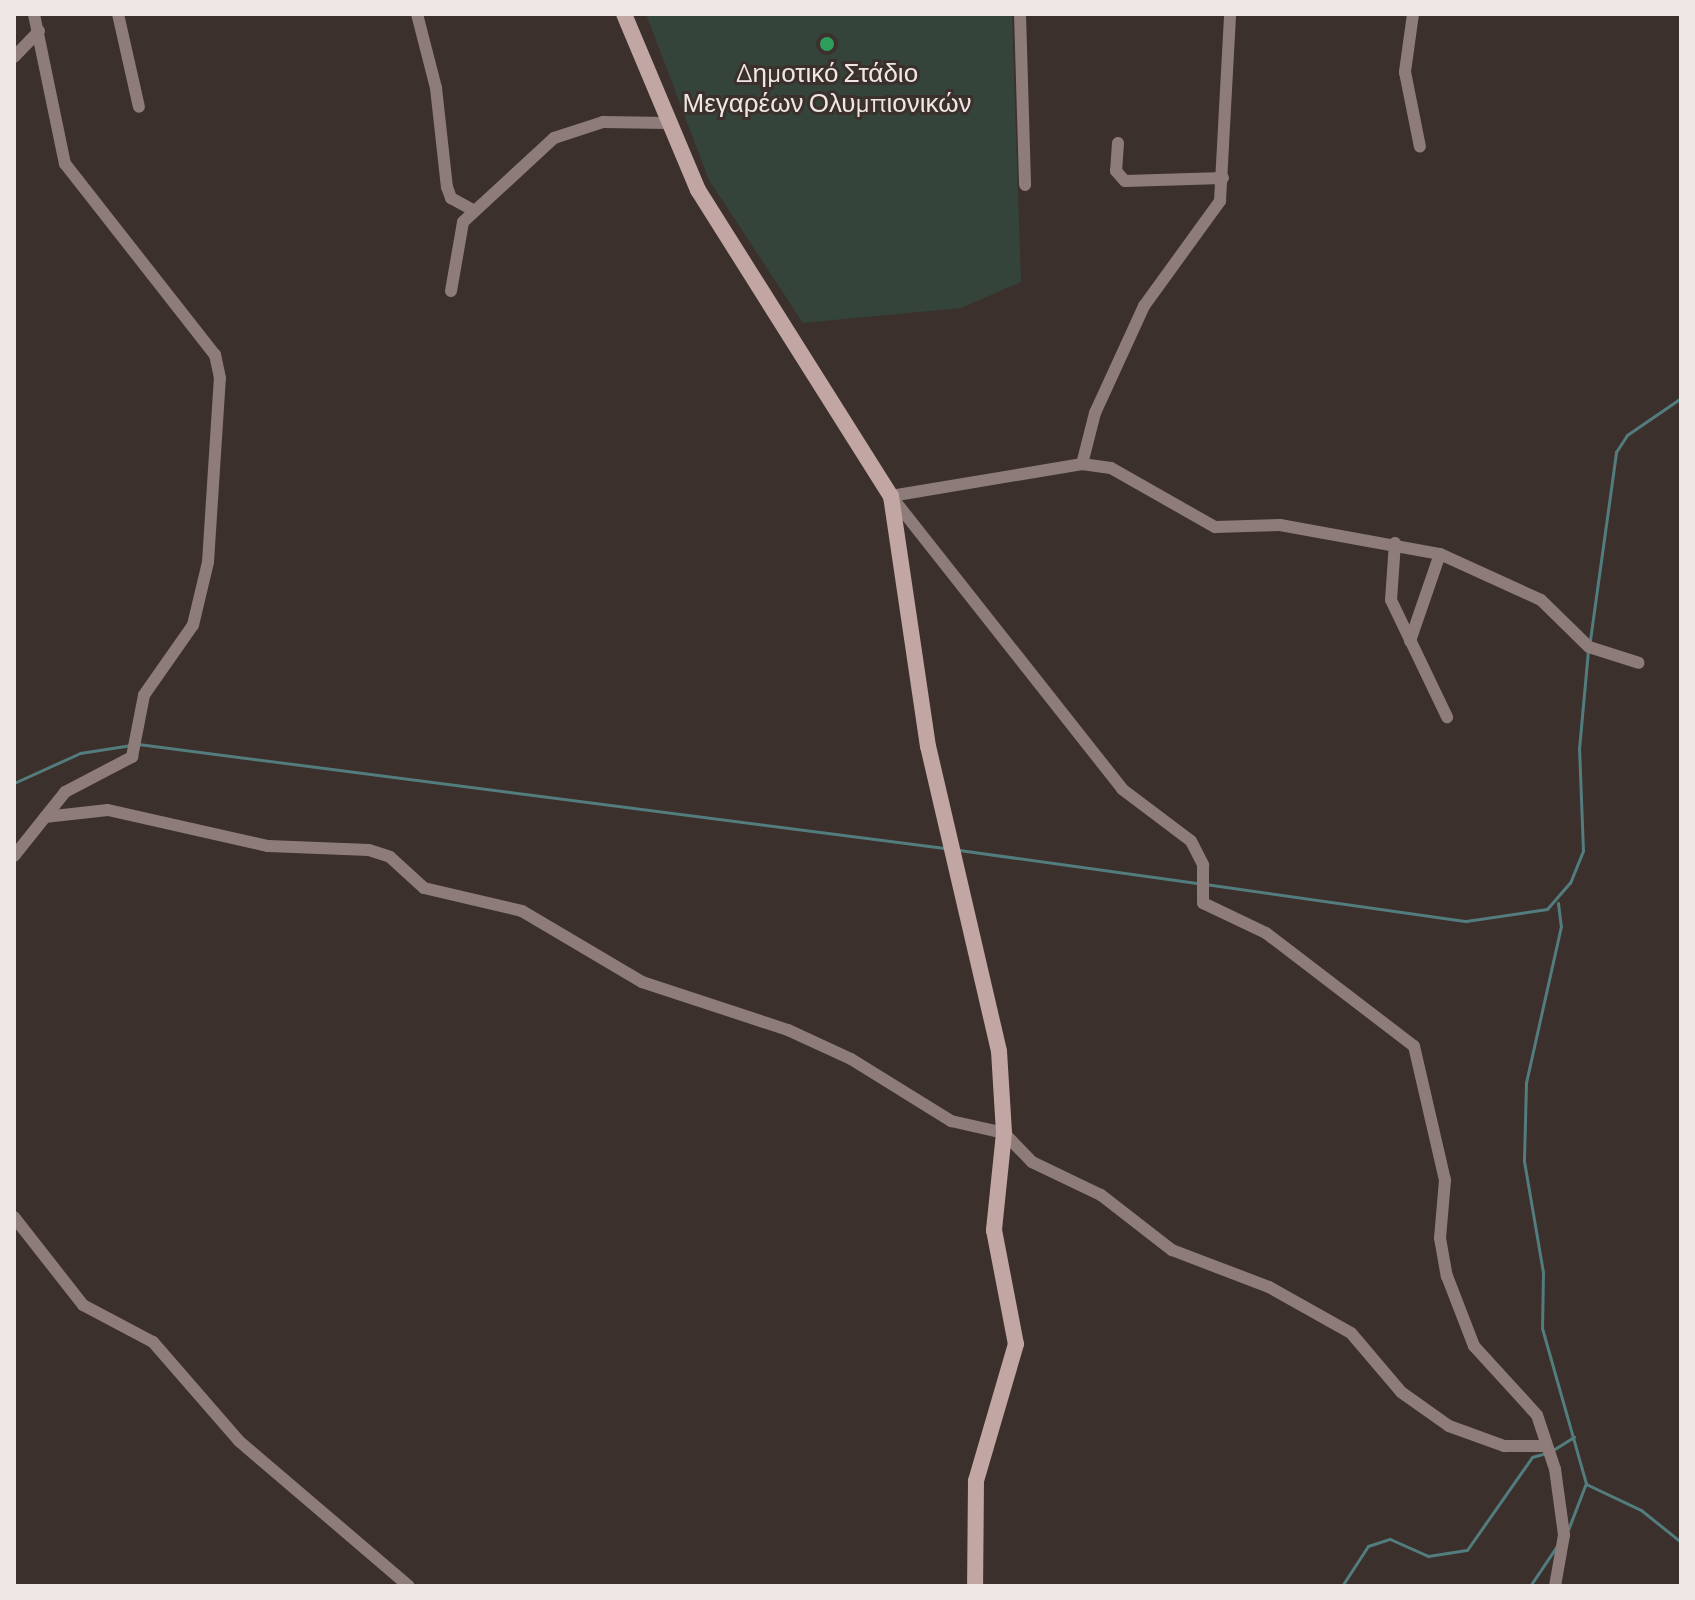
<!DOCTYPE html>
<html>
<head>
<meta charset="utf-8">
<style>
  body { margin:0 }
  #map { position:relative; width:1695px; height:1600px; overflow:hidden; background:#3b302b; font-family:Barlow,sans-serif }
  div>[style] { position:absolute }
  .green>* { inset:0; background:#34443a }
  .stream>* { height:3px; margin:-1.5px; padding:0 1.5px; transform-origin:1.5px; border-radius:1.5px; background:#527c7e }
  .street>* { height:12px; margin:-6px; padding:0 6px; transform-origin:6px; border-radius:6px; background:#8d7c7a }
  .secondary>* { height:16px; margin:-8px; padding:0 8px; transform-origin:8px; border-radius:8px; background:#c1a6a3 }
  .dots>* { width:22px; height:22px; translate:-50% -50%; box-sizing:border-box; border:4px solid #3b302b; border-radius:50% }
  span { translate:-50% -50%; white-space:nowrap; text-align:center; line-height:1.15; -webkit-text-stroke:6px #3b302b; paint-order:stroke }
  .poi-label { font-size:26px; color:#efe7e5 }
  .frame { position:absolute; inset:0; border:16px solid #efe7e5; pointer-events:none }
</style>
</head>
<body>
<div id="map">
  <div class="green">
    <i style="clip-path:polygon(646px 14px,1012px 14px,1021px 282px,961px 308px,803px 323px,709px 180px)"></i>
  </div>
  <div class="stream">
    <i style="left:1590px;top:640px;width:190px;rotate:-82.1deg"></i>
    <i style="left:1616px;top:452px;width:20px;rotate:-57deg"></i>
    <i style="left:1627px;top:435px;width:65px;rotate:-34.4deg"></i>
    <i style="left:138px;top:744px;width:813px;rotate:7.35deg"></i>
    <i style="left:14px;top:783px;width:72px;rotate:-24.4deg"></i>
    <i style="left:80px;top:753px;width:52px;rotate:-8.9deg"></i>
    <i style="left:959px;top:850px;width:240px;rotate:7.9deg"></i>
    <i style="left:1205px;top:884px;width:264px;rotate:8.1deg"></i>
    <i style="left:1466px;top:921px;width:82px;rotate:-8.4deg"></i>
    <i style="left:1547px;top:909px;width:35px;rotate:-49deg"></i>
    <i style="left:1570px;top:883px;width:35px;rotate:-68deg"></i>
    <i style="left:1583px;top:851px;width:102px;rotate:-92.2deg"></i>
    <i style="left:1579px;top:749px;width:98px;rotate:-84.8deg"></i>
    <i style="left:1558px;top:903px;width:23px;rotate:83deg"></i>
    <i style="left:1561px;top:926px;width:161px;rotate:102.6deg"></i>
    <i style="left:1526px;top:1083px;width:78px;rotate:91.5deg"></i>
    <i style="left:1524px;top:1161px;width:113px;rotate:80.3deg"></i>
    <i style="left:1543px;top:1272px;width:56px;rotate:91deg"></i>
    <i style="left:1542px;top:1328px;width:161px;rotate:74.2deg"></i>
    <i style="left:1586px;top:1483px;width:50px;rotate:111deg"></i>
    <i style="left:1553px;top:1450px;width:25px;rotate:-32deg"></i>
    <i style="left:1586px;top:1484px;width:61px;rotate:25.3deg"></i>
    <i style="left:1641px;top:1510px;width:51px;rotate:38.7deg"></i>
    <i style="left:1342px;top:1586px;width:48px;rotate:-57deg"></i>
    <i style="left:1368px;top:1546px;width:23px;rotate:-18deg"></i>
    <i style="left:1390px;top:1539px;width:42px;rotate:24.1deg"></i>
    <i style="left:1428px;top:1556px;width:39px;rotate:-9deg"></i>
    <i style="left:1467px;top:1550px;width:113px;rotate:-55deg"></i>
    <i style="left:1532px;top:1457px;width:15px;rotate:-16deg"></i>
    <i style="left:1530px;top:1586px;width:48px;rotate:-56deg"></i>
  </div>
  <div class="street">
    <i style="left:118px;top:14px;width:95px;rotate:77.3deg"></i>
    <i style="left:417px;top:14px;width:76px;rotate:75.6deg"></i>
    <i style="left:436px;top:88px;width:100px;rotate:83.7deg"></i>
    <i style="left:447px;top:187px;width:12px;rotate:70deg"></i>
    <i style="left:451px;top:198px;width:25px;rotate:29deg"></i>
    <i style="left:1020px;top:14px;width:171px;rotate:88.3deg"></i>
    <i style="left:1413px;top:14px;width:59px;rotate:97.9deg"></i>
    <i style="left:1405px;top:72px;width:76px;rotate:78.7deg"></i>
    <i style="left:14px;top:57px;width:36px;rotate:-46deg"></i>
    <i style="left:1118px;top:143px;width:28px;rotate:94deg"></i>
    <i style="left:1116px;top:171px;width:13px;rotate:48deg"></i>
    <i style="left:1125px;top:181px;width:98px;rotate:-1.8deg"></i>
    <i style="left:451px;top:291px;width:70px;rotate:-80.1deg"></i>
    <i style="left:463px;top:222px;width:124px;rotate:-42.7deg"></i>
    <i style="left:554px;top:138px;width:52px;rotate:-18.1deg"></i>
    <i style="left:603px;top:122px;width:65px;rotate:0.9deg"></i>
    <i style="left:1082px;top:464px;width:53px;rotate:-75.7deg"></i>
    <i style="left:1095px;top:413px;width:118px;rotate:-65.4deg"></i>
    <i style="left:1144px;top:306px;width:130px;rotate:-54.1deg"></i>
    <i style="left:1220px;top:201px;width:187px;rotate:-86.9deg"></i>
    <i style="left:891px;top:496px;width:373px;rotate:51.7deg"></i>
    <i style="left:1122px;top:789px;width:86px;rotate:37deg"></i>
    <i style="left:1191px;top:841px;width:27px;rotate:63deg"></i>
    <i style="left:1203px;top:865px;width:38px;rotate:90deg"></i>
    <i style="left:1203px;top:903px;width:70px;rotate:25.5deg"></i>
    <i style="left:1266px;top:933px;width:186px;rotate:37.4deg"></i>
    <i style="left:1414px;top:1046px;width:138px;rotate:77deg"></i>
    <i style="left:1445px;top:1180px;width:58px;rotate:94.9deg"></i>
    <i style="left:1440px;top:1238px;width:39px;rotate:80deg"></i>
    <i style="left:1447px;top:1276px;width:75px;rotate:68.9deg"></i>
    <i style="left:1474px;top:1346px;width:93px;rotate:47.6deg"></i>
    <i style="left:1537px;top:1415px;width:57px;rotate:71.6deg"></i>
    <i style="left:1555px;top:1469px;width:67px;rotate:82.2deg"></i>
    <i style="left:1564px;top:1535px;width:52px;rotate:100deg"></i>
    <i style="left:891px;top:496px;width:194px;rotate:-9.5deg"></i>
    <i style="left:1082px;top:464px;width:29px;rotate:8deg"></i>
    <i style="left:1111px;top:468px;width:120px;rotate:29.6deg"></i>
    <i style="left:1215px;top:527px;width:65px;rotate:-1.8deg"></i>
    <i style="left:1280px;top:525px;width:163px;rotate:10.3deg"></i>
    <i style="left:1440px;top:554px;width:111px;rotate:24.5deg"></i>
    <i style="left:1541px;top:600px;width:67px;rotate:44.4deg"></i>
    <i style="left:1589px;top:647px;width:52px;rotate:17.7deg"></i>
    <i style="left:1395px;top:543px;width:57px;rotate:94deg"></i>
    <i style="left:1391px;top:600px;width:130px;rotate:64.4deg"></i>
    <i style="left:1410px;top:641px;width:92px;rotate:-71deg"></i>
    <i style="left:45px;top:817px;width:63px;rotate:-6.3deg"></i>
    <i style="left:108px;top:810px;width:164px;rotate:12.7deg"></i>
    <i style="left:268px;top:846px;width:101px;rotate:2.3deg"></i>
    <i style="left:369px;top:850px;width:22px;rotate:18deg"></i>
    <i style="left:390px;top:857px;width:46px;rotate:42.4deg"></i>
    <i style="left:424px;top:888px;width:101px;rotate:13.2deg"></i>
    <i style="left:522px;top:911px;width:139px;rotate:30.6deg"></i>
    <i style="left:642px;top:982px;width:154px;rotate:18.2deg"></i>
    <i style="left:788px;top:1030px;width:69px;rotate:24.7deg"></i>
    <i style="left:851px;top:1059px;width:118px;rotate:31.8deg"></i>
    <i style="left:951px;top:1121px;width:54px;rotate:12.8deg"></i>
    <i style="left:1004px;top:1133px;width:40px;rotate:46deg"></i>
    <i style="left:1032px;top:1162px;width:76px;rotate:25.6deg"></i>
    <i style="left:1101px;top:1195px;width:90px;rotate:37.8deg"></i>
    <i style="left:1172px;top:1250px;width:104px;rotate:20.9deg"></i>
    <i style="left:1269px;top:1287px;width:94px;rotate:29.3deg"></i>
    <i style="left:1351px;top:1333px;width:77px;rotate:49.7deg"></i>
    <i style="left:1401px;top:1392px;width:59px;rotate:35.3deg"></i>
    <i style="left:1449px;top:1426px;width:59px;rotate:20deg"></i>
    <i style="left:1504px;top:1446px;width:42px"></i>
    <i style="left:14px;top:856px;width:82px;rotate:-51.4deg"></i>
    <i style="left:65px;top:792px;width:76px;rotate:-27.6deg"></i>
    <i style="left:132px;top:757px;width:63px;rotate:-79deg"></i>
    <i style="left:144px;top:695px;width:85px;rotate:-55deg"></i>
    <i style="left:193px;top:625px;width:65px;rotate:-76.6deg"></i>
    <i style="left:208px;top:562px;width:184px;rotate:-86.3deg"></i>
    <i style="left:220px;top:378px;width:24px;rotate:-102deg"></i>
    <i style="left:215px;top:355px;width:243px;rotate:-128.1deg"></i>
    <i style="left:65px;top:164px;width:153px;rotate:-101.7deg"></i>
    <i style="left:14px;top:1217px;width:112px;rotate:51.9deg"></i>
    <i style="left:83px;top:1305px;width:79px;rotate:27.9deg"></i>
    <i style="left:153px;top:1342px;width:131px;rotate:49deg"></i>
    <i style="left:239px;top:1441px;width:223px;rotate:40.5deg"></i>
  </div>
  <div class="secondary">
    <i style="left:624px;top:14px;width:191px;rotate:67.2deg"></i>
    <i style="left:698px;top:190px;width:362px;rotate:57.8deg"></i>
    <i style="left:891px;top:496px;width:253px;rotate:81.6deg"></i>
    <i style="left:928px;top:746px;width:313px;rotate:76.9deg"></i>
    <i style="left:999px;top:1051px;width:82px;rotate:86.5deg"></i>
    <i style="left:1004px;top:1133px;width:98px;rotate:95.9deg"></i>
    <i style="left:994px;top:1230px;width:116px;rotate:79.1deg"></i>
    <i style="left:1016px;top:1344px;width:143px;rotate:106.3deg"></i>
    <i style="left:976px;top:1481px;width:105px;rotate:90.5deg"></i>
  </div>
  <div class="dots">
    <i style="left:827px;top:44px;background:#2e9e5b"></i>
  </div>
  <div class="poi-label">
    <span style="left:827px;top:87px">Δημοτικό Στάδιο<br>Μεγαρέων Ολυμπιονικών</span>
  </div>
  <div class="frame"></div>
</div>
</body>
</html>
